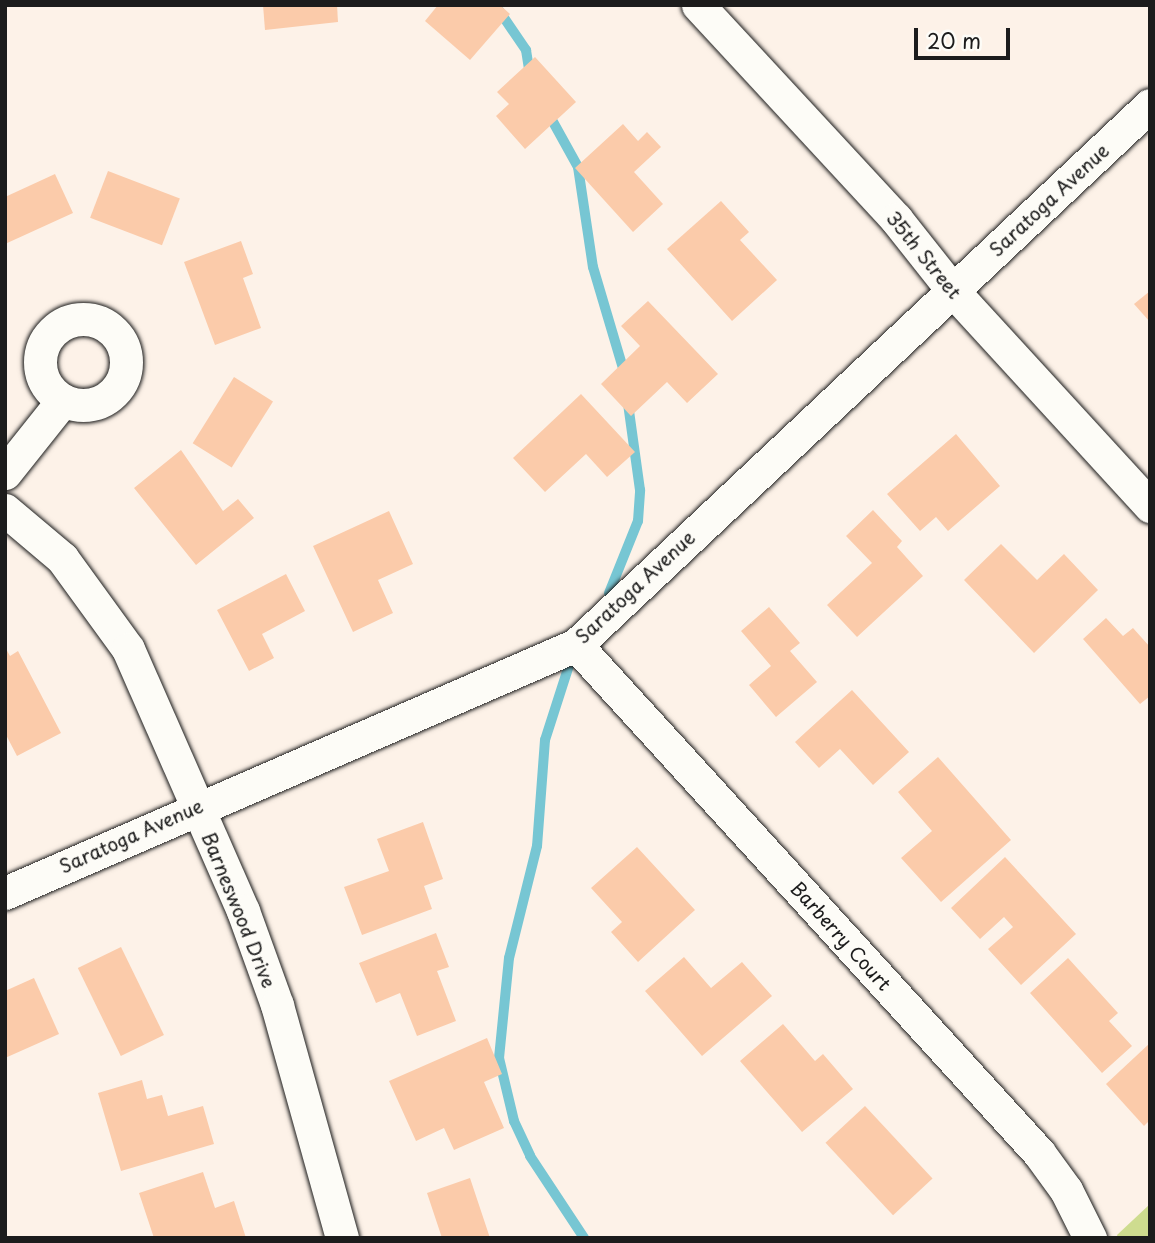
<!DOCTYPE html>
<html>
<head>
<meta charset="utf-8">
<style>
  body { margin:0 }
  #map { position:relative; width:1155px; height:1243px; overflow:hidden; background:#fdf2e8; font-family:"Playpen Sans",sans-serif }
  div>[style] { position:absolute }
  .green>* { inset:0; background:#cedc8f }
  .stream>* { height:10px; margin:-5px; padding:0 5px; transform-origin:5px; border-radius:5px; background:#77c6d3 }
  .building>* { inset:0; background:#fbcbaa; transform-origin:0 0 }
  .roads { filter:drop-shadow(0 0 2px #1c1c1c) drop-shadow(0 0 2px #1c1c1c) }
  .minor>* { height:33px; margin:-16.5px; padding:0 16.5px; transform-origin:16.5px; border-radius:16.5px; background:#fdfcf7 }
  .minor>.ring { margin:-16.5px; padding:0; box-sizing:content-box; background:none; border:33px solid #fdfcf7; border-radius:50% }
  span { translate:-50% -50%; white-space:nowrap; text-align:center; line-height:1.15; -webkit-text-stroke:5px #fdfcf7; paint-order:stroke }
  .street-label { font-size:19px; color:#1c1c1c }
  .frame { position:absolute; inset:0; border:7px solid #1c1c1c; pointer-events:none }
  .scale { position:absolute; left:914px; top:28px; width:96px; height:32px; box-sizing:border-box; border:4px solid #1c1c1c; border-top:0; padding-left:9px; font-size:21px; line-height:24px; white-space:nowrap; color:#1c1c1c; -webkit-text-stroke:5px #fdfcf7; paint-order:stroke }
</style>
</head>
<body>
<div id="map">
  <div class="green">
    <i style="clip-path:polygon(1150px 1204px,1150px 1238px,1118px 1238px,1117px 1235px)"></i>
  </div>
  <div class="stream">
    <i style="left:498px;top:9px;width:50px;rotate:55.7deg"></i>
    <i style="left:526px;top:50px;width:26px;rotate:81deg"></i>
    <i style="left:547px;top:111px;width:64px;rotate:61deg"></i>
    <i style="left:578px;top:167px;width:101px;rotate:81.5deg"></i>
    <i style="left:593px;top:267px;width:113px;rotate:73.5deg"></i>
    <i style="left:609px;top:593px;width:78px;rotate:-68.1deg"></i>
    <i style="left:638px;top:521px;width:31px;rotate:-86deg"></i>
    <i style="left:640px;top:490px;width:87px;rotate:-97.9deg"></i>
    <i style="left:572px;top:656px;width:88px;rotate:107.8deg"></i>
    <i style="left:545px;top:740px;width:106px;rotate:94.3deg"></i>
    <i style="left:537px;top:846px;width:115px;rotate:104deg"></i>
    <i style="left:509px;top:958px;width:100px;rotate:95.7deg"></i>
    <i style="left:499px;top:1058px;width:65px;rotate:76.6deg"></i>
    <i style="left:514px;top:1121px;width:38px;rotate:65deg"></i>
    <i style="left:530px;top:1156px;width:98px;rotate:56.6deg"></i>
  </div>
  <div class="building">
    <i style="clip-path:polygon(263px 5px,337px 5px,338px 22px,265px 30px)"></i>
    <i style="clip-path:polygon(438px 5px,500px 5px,510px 14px,470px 60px,425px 21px)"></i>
    <i style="clip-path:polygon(535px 57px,576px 102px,525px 149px,496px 116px,509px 104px,497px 92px)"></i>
    <i style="clip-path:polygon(623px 124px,638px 141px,647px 132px,661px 147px,634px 172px,663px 204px,633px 232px,575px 168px)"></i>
    <i style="left:108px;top:171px;width:77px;height:50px;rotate:21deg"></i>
    <i style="clip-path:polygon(55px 174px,73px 213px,5px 244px,5px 197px)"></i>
    <i style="clip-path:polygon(721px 201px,749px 232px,740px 240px,777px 280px,732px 321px,667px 249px)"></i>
    <i style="clip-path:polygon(241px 241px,253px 274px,243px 278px,261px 328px,215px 345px,184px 262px)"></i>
    <i style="clip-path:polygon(1150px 291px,1150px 322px,1134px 304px)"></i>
    <i style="clip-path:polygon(648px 301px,718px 374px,687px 403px,667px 382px,631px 416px,601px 384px,640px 346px,621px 326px)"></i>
    <i style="left:234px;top:377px;width:46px;height:78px;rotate:32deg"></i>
    <i style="clip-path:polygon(581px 394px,635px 452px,607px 477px,586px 454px,545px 492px,513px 458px)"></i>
    <i style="clip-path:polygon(956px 434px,1000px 486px,948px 531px,936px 517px,920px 531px,887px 494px)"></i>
    <i style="clip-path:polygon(181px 450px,223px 511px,238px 499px,254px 518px,196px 565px,134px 488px)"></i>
    <i style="clip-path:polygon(873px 510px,902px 541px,897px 547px,923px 576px,857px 637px,827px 605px,872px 563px,846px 536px)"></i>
    <i style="clip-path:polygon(389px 511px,413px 564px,378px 580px,393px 613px,353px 632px,313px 546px)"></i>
    <i style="clip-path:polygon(1001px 544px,1037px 580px,1064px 554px,1098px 590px,1034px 653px,964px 580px)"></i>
    <i style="clip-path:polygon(286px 574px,305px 611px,262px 634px,274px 658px,249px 671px,217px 610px)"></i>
    <i style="clip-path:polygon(769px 607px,800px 643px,790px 651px,817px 682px,776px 717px,749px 685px,771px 666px,741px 631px)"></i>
    <i style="clip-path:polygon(1106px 618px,1123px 636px,1133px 628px,1150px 647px,1150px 696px,1140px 704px,1083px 639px)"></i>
    <i style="clip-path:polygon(5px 647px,10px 656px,18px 651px,61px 733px,17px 756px,5px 733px)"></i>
    <i style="clip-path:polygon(852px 690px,909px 752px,873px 785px,840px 749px,819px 768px,795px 742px)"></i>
    <i style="clip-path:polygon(938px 757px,1011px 840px,941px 902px,901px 858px,932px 831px,898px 792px)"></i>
    <i style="clip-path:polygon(423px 822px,443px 879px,424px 886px,432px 909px,362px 935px,344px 887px,389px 871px,377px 839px)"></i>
    <i style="clip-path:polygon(637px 847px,695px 910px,638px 962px,611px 932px,622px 922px,591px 888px)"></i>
    <i style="clip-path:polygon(1005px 857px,1076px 934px,1021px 985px,988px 949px,1013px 927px,1004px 917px,980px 939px,951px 908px)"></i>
    <i style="clip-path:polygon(436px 933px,449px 967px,437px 971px,456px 1021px,417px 1036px,400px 993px,376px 1003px,359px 963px)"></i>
    <i style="left:121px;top:947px;width:98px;height:48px;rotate:64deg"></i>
    <i style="clip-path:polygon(684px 957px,711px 988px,742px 962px,772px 996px,702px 1056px,645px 991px)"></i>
    <i style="clip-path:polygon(1068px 958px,1118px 1013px,1109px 1021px,1132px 1046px,1102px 1073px,1030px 993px)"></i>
    <i style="clip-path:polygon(34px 978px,59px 1034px,5px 1058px,5px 991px)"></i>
    <i style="clip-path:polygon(783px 1024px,815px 1061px,823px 1054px,853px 1089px,802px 1132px,740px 1061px)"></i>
    <i style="clip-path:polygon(487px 1038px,502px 1074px,484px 1082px,504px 1128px,454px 1150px,444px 1128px,416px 1141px,389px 1081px)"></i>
    <i style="clip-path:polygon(1150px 1043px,1150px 1120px,1144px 1126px,1106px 1084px)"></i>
    <i style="clip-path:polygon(142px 1080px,147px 1099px,162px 1095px,168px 1116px,203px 1106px,214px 1144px,121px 1171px,98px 1093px)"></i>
    <i style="left:865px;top:1106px;width:99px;height:54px;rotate:47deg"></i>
    <i style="clip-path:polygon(203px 1172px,215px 1208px,234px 1201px,246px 1238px,154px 1238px,139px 1193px)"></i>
    <i style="clip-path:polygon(470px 1178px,490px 1238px,442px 1238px,427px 1193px)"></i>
  </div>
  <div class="roads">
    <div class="minor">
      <i style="left:698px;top:5px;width:292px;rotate:47.2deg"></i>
      <i style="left:896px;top:219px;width:92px;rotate:51.6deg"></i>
      <i style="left:953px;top:291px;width:292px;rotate:47.5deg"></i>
      <i class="ring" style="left:40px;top:319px;width:53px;height:53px"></i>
      <i style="left:5px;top:473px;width:93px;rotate:-51.5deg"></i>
      <i style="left:5px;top:510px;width:75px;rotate:40.1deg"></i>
      <i style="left:62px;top:558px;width:112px;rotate:54deg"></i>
      <i style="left:128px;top:649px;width:286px;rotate:66.3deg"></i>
      <i style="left:243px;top:911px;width:100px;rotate:70.1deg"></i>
      <i style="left:277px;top:1005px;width:242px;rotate:74.4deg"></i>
      <i style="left:576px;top:645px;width:687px;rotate:47.65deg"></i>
      <i style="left:1039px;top:1153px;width:46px;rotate:53.9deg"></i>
      <i style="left:1066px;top:1190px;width:54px;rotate:63.4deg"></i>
      <i style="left:5px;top:893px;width:623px;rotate:-23.48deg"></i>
      <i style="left:576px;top:645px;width:788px;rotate:-43.25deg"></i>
    </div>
  </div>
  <div class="street-label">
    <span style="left:1049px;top:200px;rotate:-43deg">Saratoga Avenue</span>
    <span style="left:924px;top:255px;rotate:51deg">35th Street</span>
    <span style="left:635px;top:587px;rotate:-43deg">Saratoga Avenue</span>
    <span style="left:131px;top:836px;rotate:-24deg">Saratoga Avenue</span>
    <span style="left:239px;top:910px;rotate:68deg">Barneswood Drive</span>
    <span style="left:841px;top:936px;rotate:48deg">Barberry Court</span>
  </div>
  <div class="frame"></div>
  <div class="scale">20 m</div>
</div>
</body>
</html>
